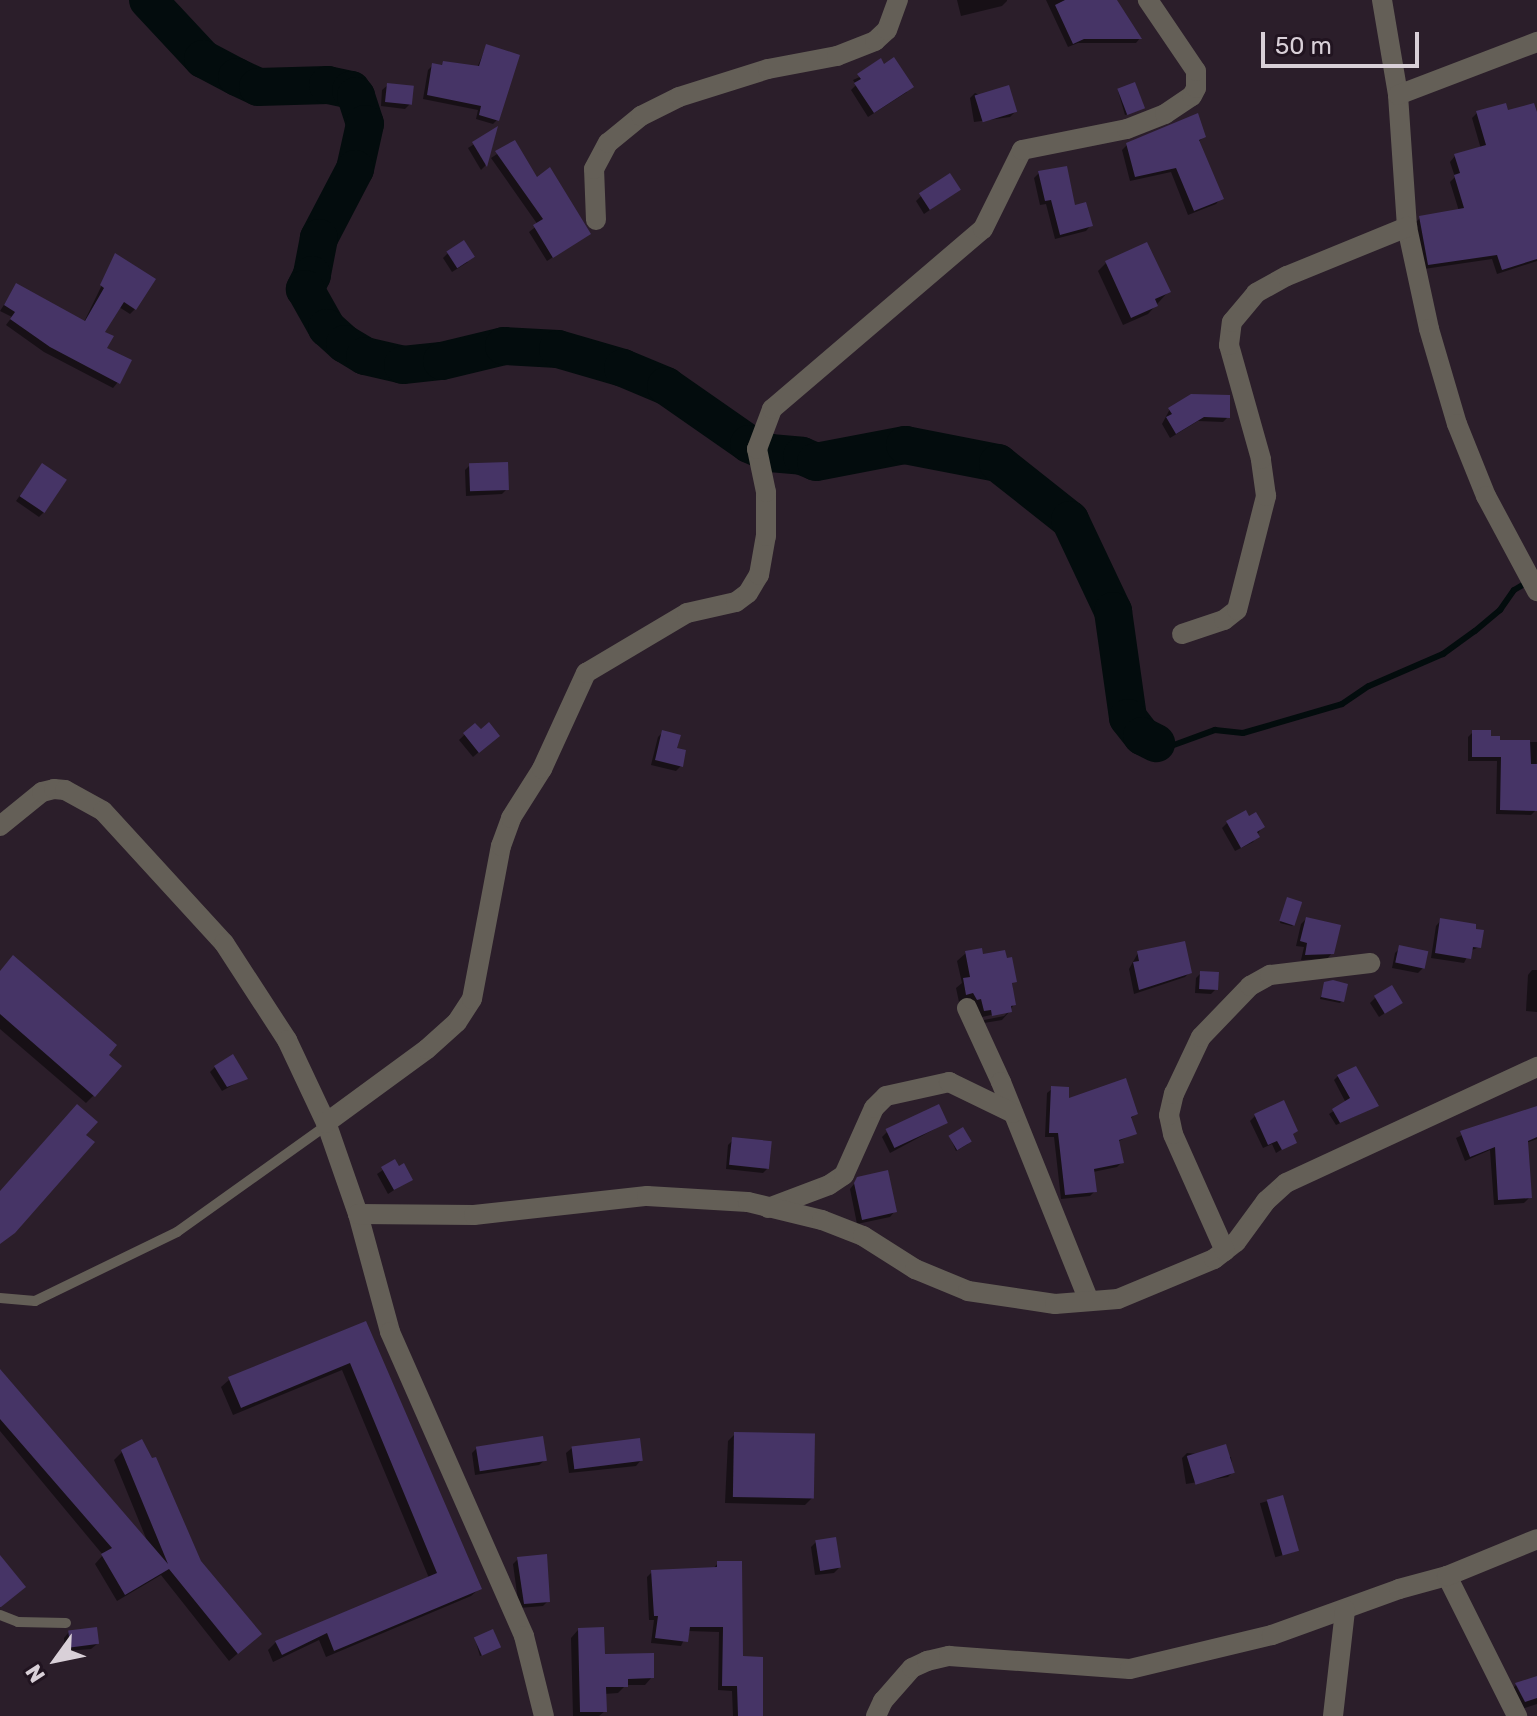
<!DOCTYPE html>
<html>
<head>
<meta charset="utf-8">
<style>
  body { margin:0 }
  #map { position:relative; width:1537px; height:1716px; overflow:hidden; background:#2b1e2a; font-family:Rubik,sans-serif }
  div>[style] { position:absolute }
  .shadow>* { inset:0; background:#0007; transform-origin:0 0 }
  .stream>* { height:6px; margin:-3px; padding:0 3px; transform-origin:3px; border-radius:3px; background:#030c0d }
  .river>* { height:38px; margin:-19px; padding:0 19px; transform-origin:19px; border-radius:19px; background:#030c0d }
  .building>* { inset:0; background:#463466; transform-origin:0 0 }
  .lane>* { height:10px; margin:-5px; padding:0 5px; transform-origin:5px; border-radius:5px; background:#645f57 }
  .street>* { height:20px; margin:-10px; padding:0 10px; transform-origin:10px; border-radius:10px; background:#645f57 }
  span { translate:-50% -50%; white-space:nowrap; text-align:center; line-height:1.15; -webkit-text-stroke:8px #211420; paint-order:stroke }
  .north { position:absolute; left:16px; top:1620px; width:80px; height:80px; -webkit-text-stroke:6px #211420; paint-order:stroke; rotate:237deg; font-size:22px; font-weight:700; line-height:32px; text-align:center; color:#d9d0d8 }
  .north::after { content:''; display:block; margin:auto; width:28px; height:36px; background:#d9d0d8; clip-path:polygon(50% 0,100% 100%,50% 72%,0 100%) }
  .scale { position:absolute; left:1261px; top:32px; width:158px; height:36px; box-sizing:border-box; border:4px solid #d9d0d8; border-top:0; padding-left:10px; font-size:24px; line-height:28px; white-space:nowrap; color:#d9d0d8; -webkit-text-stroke:6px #211420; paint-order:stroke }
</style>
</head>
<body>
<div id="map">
  <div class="shadow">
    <i style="clip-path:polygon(957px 0,1007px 0,1007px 1px,1002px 6px,961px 16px)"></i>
    <i style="clip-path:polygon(1046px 0,1115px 0,1140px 38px,1136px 43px,1078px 43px,1068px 47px)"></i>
    <i style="clip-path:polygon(486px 47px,497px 120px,493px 124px,476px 119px,478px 110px,423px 99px,428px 70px,433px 65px,440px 67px,443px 63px,477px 68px)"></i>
    <i style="clip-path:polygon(884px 66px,907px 92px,868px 117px,851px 90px,856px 85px,853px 80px)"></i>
    <i style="clip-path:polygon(388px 85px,410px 104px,405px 109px,381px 106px,382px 90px)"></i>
    <i style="clip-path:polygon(1118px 91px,1141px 109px,1125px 115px)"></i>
    <i style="clip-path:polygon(975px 93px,1015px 112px,1010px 117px,974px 122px,970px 98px)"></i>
    <i style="clip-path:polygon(1477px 113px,1507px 113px,1537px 132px,1537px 261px,1497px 274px,1492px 259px,1424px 269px,1415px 223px,1420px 218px,1459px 211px,1450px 182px,1455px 177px,1450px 162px,1455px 156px,1481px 149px,1472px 118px)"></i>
    <i style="clip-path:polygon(495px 131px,485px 166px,481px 170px,468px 148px)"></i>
    <i style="clip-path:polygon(1204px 137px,1198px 142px,1221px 198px,1216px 204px,1188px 215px,1171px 172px,1130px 181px,1122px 150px,1127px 145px)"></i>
    <i style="clip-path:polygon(514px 143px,536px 180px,589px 234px,547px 261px,529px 232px,538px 225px,491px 158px)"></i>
    <i style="clip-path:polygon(1039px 173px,1091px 225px,1086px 231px,1055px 239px,1046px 204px,1040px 205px,1034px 178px)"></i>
    <i style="clip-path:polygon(953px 194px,924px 214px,916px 201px,921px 196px)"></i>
    <i style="clip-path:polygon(448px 253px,468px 262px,452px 272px,443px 258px)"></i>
    <i style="clip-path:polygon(116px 256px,135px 309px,130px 314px,119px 307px,102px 333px,118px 382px,113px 388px,44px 352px,6px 325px,12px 317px,0 311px,17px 285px,84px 322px)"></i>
    <i style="clip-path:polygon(1106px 263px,1168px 292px,1148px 314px,1123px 325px,1098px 271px)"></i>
    <i style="clip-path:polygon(1170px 409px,1228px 417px,1223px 422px,1198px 421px,1170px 438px,1162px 424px)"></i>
    <i style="clip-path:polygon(42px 465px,44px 512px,39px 517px,16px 501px)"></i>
    <i style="clip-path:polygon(470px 465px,507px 489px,502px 494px,466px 496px,465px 470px)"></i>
    <i style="clip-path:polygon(475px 725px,493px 740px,473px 757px,459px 740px)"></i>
    <i style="clip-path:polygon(663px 732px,681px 766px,676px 771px,651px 765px,658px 737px)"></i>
    <i style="clip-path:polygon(1473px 732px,1498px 742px,1537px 742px,1536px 810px,1531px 815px,1496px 814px,1497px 761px,1468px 761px,1468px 737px)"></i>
    <i style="clip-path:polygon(1227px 823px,1262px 827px,1253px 842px,1235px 851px,1222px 828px)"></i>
    <i style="clip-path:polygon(1287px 900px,1294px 924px,1292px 926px,1280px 923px)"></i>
    <i style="clip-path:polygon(1306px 919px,1332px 953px,1327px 959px,1301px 960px,1304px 947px,1296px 946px,1301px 924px)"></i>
    <i style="clip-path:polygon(1441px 920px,1479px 947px,1470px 951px,1464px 963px,1431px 958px,1436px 926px)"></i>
    <i style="clip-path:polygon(1400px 948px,1423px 968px,1418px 973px,1392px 968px,1395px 953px)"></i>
    <i style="clip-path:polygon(966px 953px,1010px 959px,1014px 1004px,1010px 1011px,1002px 1020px,984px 1023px,984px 1020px,1004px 1016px,1009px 1011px,982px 1017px,965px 1000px,959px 1002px,956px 988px,962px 983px,957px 961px)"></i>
    <i style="clip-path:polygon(1138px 953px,1190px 972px,1185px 977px,1134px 994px,1129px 969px)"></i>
    <i style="clip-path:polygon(1532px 970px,1537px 970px,1537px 1012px,1526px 1011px,1528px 975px)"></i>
    <i style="clip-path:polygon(0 972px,94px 1095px,86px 1103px,0 1029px)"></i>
    <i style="clip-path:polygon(1201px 973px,1216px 989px,1211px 994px,1195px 993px,1196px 978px)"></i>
    <i style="clip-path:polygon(1325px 984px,1342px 1001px,1340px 1003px,1320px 999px)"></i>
    <i style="clip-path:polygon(1375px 998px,1400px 1003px,1379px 1017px,1370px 1003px)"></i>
    <i style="clip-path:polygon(215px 1067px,245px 1078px,222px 1091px,210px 1072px)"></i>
    <i style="clip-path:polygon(1338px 1076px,1377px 1106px,1336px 1125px,1329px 1114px,1346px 1103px,1334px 1080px)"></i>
    <i style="clip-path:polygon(1052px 1089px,1066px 1101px,1136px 1114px,1130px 1119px,1135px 1133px,1117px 1142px,1122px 1162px,1117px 1167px,1093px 1172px,1095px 1191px,1090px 1196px,1061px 1199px,1054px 1137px,1045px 1137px,1047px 1093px)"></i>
    <i style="clip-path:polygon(1537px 1110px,1537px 1139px,1526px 1143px,1529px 1198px,1524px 1203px,1494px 1205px,1490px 1150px,1465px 1161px,1456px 1138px,1493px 1120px,1494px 1125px)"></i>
    <i style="clip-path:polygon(1255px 1116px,1291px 1135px,1294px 1142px,1276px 1153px,1272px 1144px,1263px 1148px,1250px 1121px)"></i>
    <i style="clip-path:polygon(946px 1123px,890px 1153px,882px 1137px,887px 1132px)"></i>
    <i style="clip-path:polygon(950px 1137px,968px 1144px,956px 1151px)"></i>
    <i style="clip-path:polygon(733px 1140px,768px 1168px,763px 1173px,726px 1169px,728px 1145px)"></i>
    <i style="clip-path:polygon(395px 1162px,411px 1179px,388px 1194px,377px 1174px)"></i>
    <i style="clip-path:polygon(858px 1179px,895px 1211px,890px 1217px,857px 1224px,850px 1189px)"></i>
    <i style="clip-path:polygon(365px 1323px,480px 1588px,471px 1596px,326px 1657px,319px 1640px,273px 1662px,268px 1650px,276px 1642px,429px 1578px,342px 1370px,233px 1415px,221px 1387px,230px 1379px)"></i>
    <i style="clip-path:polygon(0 1372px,148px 1543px,114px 1460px,122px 1452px,252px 1641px,229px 1661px,161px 1575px,117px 1601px,95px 1564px,103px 1555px,0 1431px)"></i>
    <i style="clip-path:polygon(735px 1434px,812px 1498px,805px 1505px,725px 1503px,728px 1441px)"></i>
    <i style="clip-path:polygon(477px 1448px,545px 1460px,539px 1465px,475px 1475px,472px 1453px)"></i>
    <i style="clip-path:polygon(572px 1448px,641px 1460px,636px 1466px,569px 1473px,566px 1453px)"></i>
    <i style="clip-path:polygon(1187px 1453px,1231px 1457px,1233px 1472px,1228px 1477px,1186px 1484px,1182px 1458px)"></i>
    <i style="left:1282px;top:1497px;width:56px;height:23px;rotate:74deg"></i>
    <i style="clip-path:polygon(816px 1542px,839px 1568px,834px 1573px,815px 1575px,811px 1547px)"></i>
    <i style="clip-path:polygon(518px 1559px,548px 1601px,543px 1606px,519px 1608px,513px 1564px)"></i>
    <i style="clip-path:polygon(718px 1563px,741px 1658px,762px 1716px,733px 1716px,732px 1691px,718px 1690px,719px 1632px,688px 1631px,681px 1646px,651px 1643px,654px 1620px,649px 1620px,647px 1577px,652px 1572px,713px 1569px)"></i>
    <i style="clip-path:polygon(578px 1630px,603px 1656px,652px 1677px,645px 1685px,626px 1685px,618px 1693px,604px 1694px,605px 1711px,599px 1716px,573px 1716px,571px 1638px)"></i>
    <i style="clip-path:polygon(69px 1632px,97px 1644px,91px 1649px,65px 1651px,64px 1638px)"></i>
    <i style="clip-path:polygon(475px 1639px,497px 1649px,480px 1656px)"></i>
    <i style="clip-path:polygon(1537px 1678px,1537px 1704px,1515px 1711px,1507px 1695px,1516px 1685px)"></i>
  </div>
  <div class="stream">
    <i style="left:1156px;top:743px;width:15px;rotate:11deg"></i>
    <i style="left:1171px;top:746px;width:47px;rotate:-20deg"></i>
    <i style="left:1215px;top:730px;width:28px;rotate:6deg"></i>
    <i style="left:1243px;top:733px;width:103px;rotate:-16.3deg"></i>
    <i style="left:1342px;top:704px;width:32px;rotate:-34deg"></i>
    <i style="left:1369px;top:686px;width:81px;rotate:-23.4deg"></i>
    <i style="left:1443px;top:654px;width:39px;rotate:-36deg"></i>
    <i style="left:1475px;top:631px;width:33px;rotate:-40deg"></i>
    <i style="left:1500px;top:610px;width:24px;rotate:-55deg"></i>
    <i style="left:1514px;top:590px;width:16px;rotate:-30deg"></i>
  </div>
  <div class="river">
    <i style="left:148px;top:0;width:81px;rotate:47deg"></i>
    <i style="left:203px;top:59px;width:38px;rotate:28deg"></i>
    <i style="left:237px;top:77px;width:23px;rotate:25deg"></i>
    <i style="left:258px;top:87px;width:70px;rotate:-1.6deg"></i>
    <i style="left:328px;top:85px;width:24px;rotate:12deg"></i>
    <i style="left:351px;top:90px;width:8px;rotate:50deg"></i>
    <i style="left:356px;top:96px;width:29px;rotate:72deg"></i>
    <i style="left:365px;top:124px;width:46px;rotate:102.5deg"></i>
    <i style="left:355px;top:169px;width:78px;rotate:117.6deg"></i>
    <i style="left:319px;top:238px;width:38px;rotate:101deg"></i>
    <i style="left:312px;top:275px;width:16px;rotate:117deg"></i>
    <i style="left:305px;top:289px;width:45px;rotate:60.6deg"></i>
    <i style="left:327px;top:328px;width:24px;rotate:42deg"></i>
    <i style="left:345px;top:344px;width:23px;rotate:31deg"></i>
    <i style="left:365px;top:356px;width:39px;rotate:13deg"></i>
    <i style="left:403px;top:365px;width:39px;rotate:-6deg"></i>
    <i style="left:442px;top:361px;width:64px;rotate:-13.6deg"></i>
    <i style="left:504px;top:346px;width:54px;rotate:3.2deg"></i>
    <i style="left:558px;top:349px;width:68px;rotate:16.3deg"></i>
    <i style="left:623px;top:368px;width:47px;rotate:22.7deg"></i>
    <i style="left:666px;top:386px;width:101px;rotate:34.9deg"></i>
    <i style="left:749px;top:444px;width:23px;rotate:23deg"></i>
    <i style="left:770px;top:453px;width:32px;rotate:5deg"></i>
    <i style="left:802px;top:456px;width:15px;rotate:23deg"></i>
    <i style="left:816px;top:462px;width:91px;rotate:-10.8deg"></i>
    <i style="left:905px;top:445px;width:95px;rotate:11deg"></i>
    <i style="left:998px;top:463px;width:92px;rotate:38.4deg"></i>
    <i style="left:1070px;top:520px;width:101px;rotate:64.7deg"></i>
    <i style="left:1113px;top:611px;width:108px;rotate:82deg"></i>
    <i style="left:1128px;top:718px;width:23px;rotate:52deg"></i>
    <i style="left:1142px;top:736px;width:16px;rotate:27deg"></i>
  </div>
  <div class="building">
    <i style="clip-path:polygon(1065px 0,1117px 0,1142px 39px,1084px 39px,1073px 44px,1055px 5px)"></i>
    <i style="clip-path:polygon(486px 44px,520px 55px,499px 121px,479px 115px,481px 106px,427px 95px,432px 63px,442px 65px,443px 61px,479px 66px)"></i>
    <i style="clip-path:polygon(894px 57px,914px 87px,874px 113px,854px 83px,861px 79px,857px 74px,881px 58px,884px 64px)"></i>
    <i style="left:1135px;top:82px;width:28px;height:19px;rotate:69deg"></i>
    <i style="left:387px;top:83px;width:27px;height:19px;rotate:6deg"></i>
    <i style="left:1009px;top:85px;width:28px;height:36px;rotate:73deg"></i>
    <i style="clip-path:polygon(1506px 103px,1508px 110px,1534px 103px,1537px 112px,1537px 259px,1502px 270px,1497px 255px,1428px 265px,1419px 216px,1464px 208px,1454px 175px,1460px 173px,1454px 154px,1486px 145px,1476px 111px)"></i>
    <i style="clip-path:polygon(1198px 113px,1206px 137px,1199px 140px,1224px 199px,1194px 211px,1176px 168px,1135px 177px,1126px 143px)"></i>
    <i style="clip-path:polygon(498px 126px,487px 167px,472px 142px)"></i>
    <i style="clip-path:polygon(515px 140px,537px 177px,550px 167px,591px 234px,553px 258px,533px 225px,543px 219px,495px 151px)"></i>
    <i style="clip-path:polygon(1067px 166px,1075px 205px,1086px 202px,1093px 226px,1060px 235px,1051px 200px,1045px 201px,1038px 171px)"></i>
    <i style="left:950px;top:173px;width:20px;height:37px;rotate:57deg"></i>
    <i style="left:464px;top:240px;width:20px;height:21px;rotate:57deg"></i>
    <i style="clip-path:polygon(1147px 242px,1171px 292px,1155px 299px,1158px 306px,1131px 318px,1105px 261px)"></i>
    <i style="clip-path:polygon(115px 253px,156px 279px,136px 310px,124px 302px,105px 332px,114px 336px,107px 348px,132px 360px,120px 384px,50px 347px,10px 319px,15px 312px,4px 305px,16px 283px,85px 321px,104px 288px,100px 285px)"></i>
    <i style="clip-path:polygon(1191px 394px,1230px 395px,1230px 418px,1204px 417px,1176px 434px,1166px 417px,1172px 414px,1168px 408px)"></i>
    <i style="left:508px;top:462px;width:28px;height:39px;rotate:88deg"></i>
    <i style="left:42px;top:463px;width:30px;height:40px;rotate:34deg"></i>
    <i style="clip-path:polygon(489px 722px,500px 736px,479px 753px,463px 733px,475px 723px,481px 729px)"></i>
    <i style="clip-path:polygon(662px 730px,681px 735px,677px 748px,686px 750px,683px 767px,655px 760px)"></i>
    <i style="clip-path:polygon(1472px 730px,1491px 730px,1491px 736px,1500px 736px,1500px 740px,1530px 740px,1531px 764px,1537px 764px,1537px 811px,1500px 810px,1501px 757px,1472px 757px)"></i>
    <i style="clip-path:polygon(1246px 810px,1249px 816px,1256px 812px,1265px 827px,1257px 832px,1260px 837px,1241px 848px,1226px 821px)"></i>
    <i style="left:1287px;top:897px;width:16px;height:25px;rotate:18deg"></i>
    <i style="clip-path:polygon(1306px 917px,1341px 925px,1334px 954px,1305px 955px,1307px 943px,1300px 941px)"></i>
    <i style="clip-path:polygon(1440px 918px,1476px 924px,1476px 929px,1484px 930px,1481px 948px,1473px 947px,1471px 959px,1435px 953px)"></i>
    <i style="clip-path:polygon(1185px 941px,1192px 973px,1139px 990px,1133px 962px,1139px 961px,1137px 951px)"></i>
    <i style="left:1399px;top:945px;width:30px;height:18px;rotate:12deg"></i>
    <i style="clip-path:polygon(982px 948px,983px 954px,1005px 950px,1007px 958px,1012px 957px,1017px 982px,1012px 983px,1016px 1005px,1011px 1006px,1012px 1012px,992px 1016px,991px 1010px,984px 1011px,981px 999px,977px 1000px,973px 993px,966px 995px,963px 978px,970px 977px,965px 951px)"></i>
    <i style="clip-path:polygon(13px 955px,117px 1045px,109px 1055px,122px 1066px,95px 1097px,0 1014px,0 971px)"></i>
    <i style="left:1200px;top:971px;width:19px;height:18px;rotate:3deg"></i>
    <i style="clip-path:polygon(1333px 980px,1348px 984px,1344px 1002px,1321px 997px,1324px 982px)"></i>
    <i style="left:1392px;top:985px;width:21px;height:21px;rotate:59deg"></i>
    <i style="clip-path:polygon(233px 1054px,248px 1079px,227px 1087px,214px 1066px)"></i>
    <i style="clip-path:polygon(1356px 1066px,1379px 1106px,1340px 1123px,1332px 1109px,1350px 1098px,1337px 1075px)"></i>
    <i style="clip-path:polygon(1126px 1078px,1138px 1114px,1131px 1117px,1137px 1134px,1119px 1140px,1124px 1163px,1094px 1169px,1097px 1192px,1065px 1195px,1058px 1133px,1049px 1133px,1051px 1086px,1069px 1087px,1069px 1098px)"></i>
    <i style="clip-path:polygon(1284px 1100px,1298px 1131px,1293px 1134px,1297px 1143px,1282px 1150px,1277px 1141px,1268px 1145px,1254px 1114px)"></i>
    <i style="clip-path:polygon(77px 1104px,98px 1122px,86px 1135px,95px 1142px,15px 1233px,0 1244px,0 1191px)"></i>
    <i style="left:939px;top:1104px;width:21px;height:59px;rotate:65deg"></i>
    <i style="clip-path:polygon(1537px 1106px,1537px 1137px,1528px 1141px,1532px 1198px,1498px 1200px,1495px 1147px,1470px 1157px,1460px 1131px)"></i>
    <i style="left:963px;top:1127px;width:17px;height:17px;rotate:59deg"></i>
    <i style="left:732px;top:1137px;width:40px;height:28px;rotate:6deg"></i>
    <i style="clip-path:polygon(395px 1159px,399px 1166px,404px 1163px,413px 1180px,394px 1190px,381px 1167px)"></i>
    <i style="clip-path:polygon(888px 1170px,897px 1212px,862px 1220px,854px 1183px,857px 1177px)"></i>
    <i style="clip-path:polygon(366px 1321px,482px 1589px,334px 1651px,327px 1633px,282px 1655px,275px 1641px,437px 1573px,350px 1363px,241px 1408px,228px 1377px)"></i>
    <i style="clip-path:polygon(0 1369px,168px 1564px,121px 1450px,142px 1439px,152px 1458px,156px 1457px,201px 1561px,262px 1634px,238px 1654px,169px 1569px,125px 1595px,101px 1554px,112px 1548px,0 1419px)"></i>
    <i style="left:734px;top:1432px;width:81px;height:65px;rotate:1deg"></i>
    <i style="left:543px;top:1436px;width:25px;height:68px;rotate:81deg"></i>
    <i style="left:640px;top:1438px;width:23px;height:69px;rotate:83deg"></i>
    <i style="left:1226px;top:1444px;width:30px;height:41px;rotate:73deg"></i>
    <i style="left:1283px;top:1495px;width:58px;height:17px;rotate:74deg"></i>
    <i style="left:836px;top:1537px;width:31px;height:21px;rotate:81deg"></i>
    <i style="clip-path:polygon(547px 1554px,550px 1602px,524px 1604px,517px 1557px)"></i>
    <i style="clip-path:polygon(0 1555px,26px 1587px,1px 1607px,0 1607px)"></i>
    <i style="clip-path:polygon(717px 1561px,742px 1561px,743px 1656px,763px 1657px,763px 1716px,738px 1716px,737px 1686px,722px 1686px,723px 1627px,690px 1627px,688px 1642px,655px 1638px,658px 1616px,654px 1616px,651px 1570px,717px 1567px)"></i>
    <i style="left:97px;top:1627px;width:17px;height:29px;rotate:83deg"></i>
    <i style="clip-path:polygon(604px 1627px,605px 1654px,654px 1653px,654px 1678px,628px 1679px,628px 1687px,606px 1687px,607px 1712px,580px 1712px,578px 1628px)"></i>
    <i style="left:493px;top:1629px;width:20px;height:21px;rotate:66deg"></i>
    <i style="clip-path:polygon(1537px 1676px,1537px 1698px,1525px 1702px,1515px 1683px)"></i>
  </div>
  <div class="lane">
    <i style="left:0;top:1298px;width:35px;rotate:5deg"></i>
    <i style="left:35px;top:1301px;width:158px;rotate:-25.9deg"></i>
    <i style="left:177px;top:1232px;width:184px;rotate:-35.5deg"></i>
    <i style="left:0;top:1615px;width:19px;rotate:21deg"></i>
    <i style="left:18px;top:1622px;width:48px;rotate:1.2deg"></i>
  </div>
  <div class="street">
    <i style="left:1382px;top:0;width:96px;rotate:80.4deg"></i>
    <i style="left:1398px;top:95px;width:132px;rotate:86.1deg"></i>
    <i style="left:1407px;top:227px;width:104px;rotate:77.8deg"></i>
    <i style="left:1429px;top:329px;width:99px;rotate:73.6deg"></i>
    <i style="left:1457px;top:424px;width:78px;rotate:68.1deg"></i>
    <i style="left:1486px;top:496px;width:108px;rotate:61.8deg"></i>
    <i style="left:1398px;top:95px;width:149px;rotate:-20.9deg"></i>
    <i style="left:596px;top:220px;width:51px;rotate:-92.2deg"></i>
    <i style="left:594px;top:169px;width:30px;rotate:-62deg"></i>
    <i style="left:608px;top:143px;width:43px;rotate:-39.3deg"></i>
    <i style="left:641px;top:116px;width:42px;rotate:-26.6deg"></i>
    <i style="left:679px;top:97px;width:93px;rotate:-17.5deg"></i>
    <i style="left:768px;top:69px;width:70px;rotate:-10.7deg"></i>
    <i style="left:837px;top:56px;width:41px;rotate:-21.5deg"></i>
    <i style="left:875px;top:41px;width:16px;rotate:-43deg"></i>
    <i style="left:887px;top:30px;width:32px;rotate:-70deg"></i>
    <i style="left:1182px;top:634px;width:44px;rotate:-18.4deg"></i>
    <i style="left:1224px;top:620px;width:16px;rotate:-38deg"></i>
    <i style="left:1237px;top:610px;width:118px;rotate:-75.7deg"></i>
    <i style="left:1266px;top:496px;width:37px;rotate:-98deg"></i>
    <i style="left:1261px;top:459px;width:118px;rotate:-105.7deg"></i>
    <i style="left:1229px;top:345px;width:23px;rotate:-83deg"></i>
    <i style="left:1232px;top:322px;width:38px;rotate:-50deg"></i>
    <i style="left:1256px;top:293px;width:35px;rotate:-29deg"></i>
    <i style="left:1287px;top:276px;width:130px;rotate:-22.2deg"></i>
    <i style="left:0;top:826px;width:54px;rotate:-39deg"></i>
    <i style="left:42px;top:792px;width:12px;rotate:-14deg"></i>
    <i style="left:54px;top:789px;width:11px;rotate:5deg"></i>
    <i style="left:65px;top:790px;width:43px;rotate:28.9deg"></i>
    <i style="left:103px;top:811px;width:179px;rotate:47.5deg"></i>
    <i style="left:224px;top:943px;width:116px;rotate:57deg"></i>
    <i style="left:287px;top:1040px;width:94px;rotate:64.8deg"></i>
    <i style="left:327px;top:1125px;width:94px;rotate:70.8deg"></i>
    <i style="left:358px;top:1214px;width:122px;rotate:74.8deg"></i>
    <i style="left:390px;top:1332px;width:332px;rotate:66.2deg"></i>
    <i style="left:524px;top:1636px;width:82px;rotate:76deg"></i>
    <i style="left:967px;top:1008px;width:81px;rotate:65.3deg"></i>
    <i style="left:1001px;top:1082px;width:236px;rotate:68.1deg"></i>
    <i style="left:326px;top:1123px;width:125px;rotate:-36.2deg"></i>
    <i style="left:427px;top:1049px;width:40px;rotate:-42deg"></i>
    <i style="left:457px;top:1022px;width:27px;rotate:-57deg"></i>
    <i style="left:472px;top:999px;width:156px;rotate:-79.3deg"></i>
    <i style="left:501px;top:846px;width:30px;rotate:-70deg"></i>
    <i style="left:511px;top:818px;width:58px;rotate:-57.7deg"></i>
    <i style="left:542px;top:769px;width:106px;rotate:-65.4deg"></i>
    <i style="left:586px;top:673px;width:117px;rotate:-30.7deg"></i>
    <i style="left:687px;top:613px;width:50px;rotate:-12.7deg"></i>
    <i style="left:736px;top:602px;width:15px;rotate:-37deg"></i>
    <i style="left:748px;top:593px;width:21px;rotate:-59deg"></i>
    <i style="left:759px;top:575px;width:40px;rotate:-80deg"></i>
    <i style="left:766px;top:536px;width:44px;rotate:-90deg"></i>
    <i style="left:766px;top:492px;width:44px;rotate:-101.8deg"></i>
    <i style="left:757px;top:449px;width:43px;rotate:-69.4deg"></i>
    <i style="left:772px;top:409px;width:277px;rotate:-40.5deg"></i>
    <i style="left:983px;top:229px;width:88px;rotate:-63.7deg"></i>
    <i style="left:1022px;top:150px;width:107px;rotate:-11.3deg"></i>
    <i style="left:1127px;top:129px;width:41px;rotate:-21.5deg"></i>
    <i style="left:1165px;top:114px;width:32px;rotate:-34deg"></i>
    <i style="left:1192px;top:96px;width:9px;rotate:-63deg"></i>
    <i style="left:1196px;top:88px;width:17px;rotate:-90deg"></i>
    <i style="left:1196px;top:71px;width:86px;rotate:-124.1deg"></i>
    <i style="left:768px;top:1208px;width:65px;rotate:-20.7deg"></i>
    <i style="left:829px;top:1185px;width:18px;rotate:-34deg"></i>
    <i style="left:844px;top:1175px;width:73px;rotate:-65.9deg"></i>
    <i style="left:874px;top:1108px;width:17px;rotate:-45deg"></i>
    <i style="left:886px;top:1096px;width:65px;rotate:-12.5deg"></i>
    <i style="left:949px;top:1082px;width:71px;rotate:25.8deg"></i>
    <i style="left:358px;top:1214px;width:116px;rotate:0.5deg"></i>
    <i style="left:474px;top:1215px;width:174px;rotate:-6.3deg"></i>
    <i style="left:647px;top:1196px;width:101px;rotate:3.4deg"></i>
    <i style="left:748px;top:1202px;width:76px;rotate:13.7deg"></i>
    <i style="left:822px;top:1220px;width:44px;rotate:21.3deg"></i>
    <i style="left:863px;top:1236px;width:62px;rotate:32.4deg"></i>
    <i style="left:915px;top:1269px;width:57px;rotate:22.5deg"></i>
    <i style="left:968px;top:1291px;width:88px;rotate:8.5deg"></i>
    <i style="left:1055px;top:1304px;width:63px;rotate:-4.5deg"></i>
    <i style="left:1118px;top:1299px;width:104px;rotate:-22.6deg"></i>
    <i style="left:1214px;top:1259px;width:28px;rotate:-38deg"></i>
    <i style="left:1236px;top:1242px;width:51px;rotate:-53.8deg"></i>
    <i style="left:1266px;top:1201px;width:27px;rotate:-42deg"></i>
    <i style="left:1286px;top:1183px;width:277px;rotate:-24.8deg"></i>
    <i style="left:1225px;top:1251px;width:128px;rotate:-114deg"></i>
    <i style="left:1173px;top:1134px;width:19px;rotate:-102deg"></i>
    <i style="left:1169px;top:1115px;width:22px;rotate:-77deg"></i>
    <i style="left:1174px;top:1094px;width:63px;rotate:-64.7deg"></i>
    <i style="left:1201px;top:1037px;width:71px;rotate:-46.1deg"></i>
    <i style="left:1250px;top:986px;width:23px;rotate:-29deg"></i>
    <i style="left:1270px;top:975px;width:101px;rotate:-6.8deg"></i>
    <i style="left:1447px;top:1576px;width:157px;rotate:63.4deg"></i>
    <i style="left:876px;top:1716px;width:17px;rotate:-65deg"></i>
    <i style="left:883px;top:1701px;width:44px;rotate:-48.7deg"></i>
    <i style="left:912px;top:1668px;width:17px;rotate:-25deg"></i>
    <i style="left:927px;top:1661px;width:23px;rotate:-13deg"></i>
    <i style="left:949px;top:1656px;width:181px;rotate:4.1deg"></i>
    <i style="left:1130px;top:1669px;width:146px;rotate:-13.5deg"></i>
    <i style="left:1272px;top:1635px;width:135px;rotate:-19.9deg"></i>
    <i style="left:1399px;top:1589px;width:50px;rotate:-15.2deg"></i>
    <i style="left:1447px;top:1576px;width:97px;rotate:-22.3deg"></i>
    <i style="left:1333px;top:1716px;width:107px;rotate:-83.5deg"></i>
  </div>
  <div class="north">N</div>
  <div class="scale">50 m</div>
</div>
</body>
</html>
